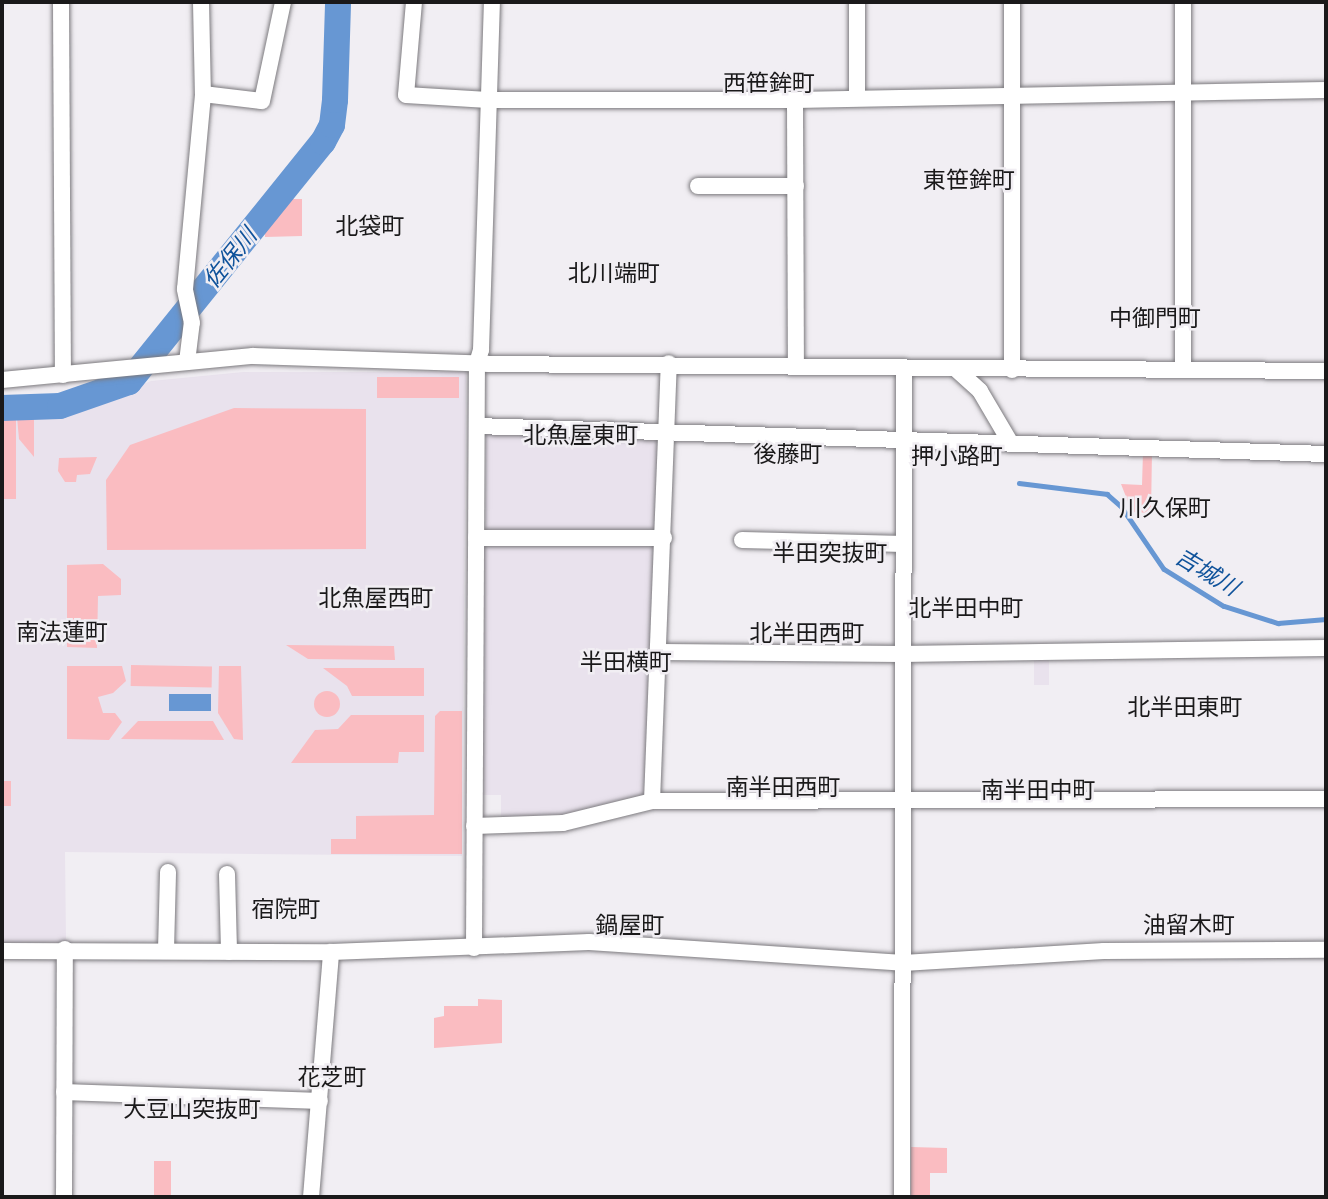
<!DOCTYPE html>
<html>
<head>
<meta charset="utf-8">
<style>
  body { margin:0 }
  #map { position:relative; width:1328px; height:1199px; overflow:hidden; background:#f1eef3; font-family:"Archivo Narrow","Noto Sans JP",sans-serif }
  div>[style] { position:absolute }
  .built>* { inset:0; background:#e9e2ed; transform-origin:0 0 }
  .green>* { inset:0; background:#fabcc1; transform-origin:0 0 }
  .round { border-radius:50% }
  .water>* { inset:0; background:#6797d3; transform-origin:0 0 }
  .stream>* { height:4.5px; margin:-2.25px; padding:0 2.25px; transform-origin:2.25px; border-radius:2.25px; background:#6797d3 }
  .river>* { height:26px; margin:-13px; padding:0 13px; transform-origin:13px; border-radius:13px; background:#6797d3 }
  .roads { filter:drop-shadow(0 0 2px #7c7a7e) drop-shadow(0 0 2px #7c7a7e) }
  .minor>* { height:16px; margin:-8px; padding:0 8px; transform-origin:8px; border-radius:8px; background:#fff }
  span { translate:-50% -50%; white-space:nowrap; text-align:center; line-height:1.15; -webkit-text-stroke:5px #f1eef3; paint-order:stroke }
  .neighbourhood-label { font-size:23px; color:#1a191a }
  .water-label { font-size:23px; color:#10539b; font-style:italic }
  .frame { position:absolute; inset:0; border:4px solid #1a191a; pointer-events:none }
</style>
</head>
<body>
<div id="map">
  <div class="built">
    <i style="clip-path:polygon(243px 372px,466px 372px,462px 856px,65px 852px,66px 939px,75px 945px,2px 945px,2px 414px,67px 411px,151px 381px)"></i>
    <i style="left:486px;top:434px;width:176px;height:99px"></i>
    <i style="clip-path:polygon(486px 542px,655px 543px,647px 796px,561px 817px,501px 820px,501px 795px,483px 795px,482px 547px)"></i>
    <i style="left:1034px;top:656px;width:15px;height:29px"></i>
  </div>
  <div class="green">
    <i style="clip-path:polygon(286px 199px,302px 199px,302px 236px,265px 237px,265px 226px)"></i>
    <i style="left:377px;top:377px;width:82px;height:21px"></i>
    <i style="clip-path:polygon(234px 408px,366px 409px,366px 549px,107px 550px,106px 480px,130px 445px)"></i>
    <i style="clip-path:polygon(17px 417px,34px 418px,34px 457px,19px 439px)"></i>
    <i style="left:2px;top:419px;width:14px;height:80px"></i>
    <i style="clip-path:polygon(1143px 452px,1152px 452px,1151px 513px,1132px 512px,1121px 484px,1142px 485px)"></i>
    <i style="clip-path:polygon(97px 457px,90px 474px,77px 475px,76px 482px,65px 482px,58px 471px,59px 458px)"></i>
    <i style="clip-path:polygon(103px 564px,121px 579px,121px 595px,98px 596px,97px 648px,67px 647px,67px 565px)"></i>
    <i style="clip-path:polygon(286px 645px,394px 646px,395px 660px,308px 659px)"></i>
    <i style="left:131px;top:665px;width:81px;height:21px;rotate:1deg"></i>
    <i style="clip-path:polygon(67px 666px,122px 666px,126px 681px,113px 693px,98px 697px,103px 713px,115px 713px,122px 722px,109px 740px,67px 739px)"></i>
    <i style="clip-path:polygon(219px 666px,241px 666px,243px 740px,234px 739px,218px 713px)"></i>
    <i style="clip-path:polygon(323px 668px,424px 668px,424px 696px,352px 696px,347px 686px)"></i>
    <i class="round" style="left:314px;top:691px;width:26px;height:26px"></i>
    <i style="clip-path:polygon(440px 711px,462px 711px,462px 854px,331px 854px,331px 839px,356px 839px,356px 816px,434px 815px,435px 716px)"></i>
    <i style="clip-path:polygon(351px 715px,424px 715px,424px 752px,399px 752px,398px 763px,291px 763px,315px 730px,338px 729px)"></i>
    <i style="clip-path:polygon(138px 721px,213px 721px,224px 740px,121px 739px)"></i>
    <i style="left:2px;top:781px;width:9px;height:25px"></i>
    <i style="clip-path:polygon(478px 999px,502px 1000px,502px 1043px,434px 1048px,434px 1018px,444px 1016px,444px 1006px,478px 1006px)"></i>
    <i style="clip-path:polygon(911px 1147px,947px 1148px,947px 1173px,930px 1173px,930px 1197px,911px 1197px)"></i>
    <i style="left:154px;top:1161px;width:17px;height:36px"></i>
  </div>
  <div class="water">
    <i style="left:169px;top:694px;width:42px;height:17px"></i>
  </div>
  <div class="stream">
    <i style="left:1019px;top:483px;width:89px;rotate:7.1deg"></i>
    <i style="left:1107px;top:494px;width:18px;rotate:41deg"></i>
    <i style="left:1121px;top:506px;width:76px;rotate:55.7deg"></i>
    <i style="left:1164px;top:569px;width:70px;rotate:31.7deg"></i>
    <i style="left:1224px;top:606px;width:57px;rotate:17.5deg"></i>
    <i style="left:1278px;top:623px;width:48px;rotate:-4.8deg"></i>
  </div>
  <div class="river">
    <i style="left:2px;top:408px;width:58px;rotate:-2deg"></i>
    <i style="left:60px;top:406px;width:73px;rotate:-19.2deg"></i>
    <i style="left:129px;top:382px;width:309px;rotate:-51.1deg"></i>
    <i style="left:323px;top:142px;width:19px;rotate:-62deg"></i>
    <i style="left:332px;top:125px;width:25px;rotate:-83deg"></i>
    <i style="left:335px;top:100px;width:98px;rotate:-88.2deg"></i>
  </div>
  <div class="roads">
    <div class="minor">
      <i style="left:61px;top:2px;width:373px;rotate:89.7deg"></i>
      <i style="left:201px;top:2px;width:92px;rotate:88.8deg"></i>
      <i style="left:414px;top:2px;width:93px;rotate:94.9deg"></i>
      <i style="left:406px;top:95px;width:82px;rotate:3.5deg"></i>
      <i style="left:488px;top:100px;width:307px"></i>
      <i style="left:795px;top:100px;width:531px;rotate:-1.08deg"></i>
      <i style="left:857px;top:2px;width:96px;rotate:90deg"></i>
      <i style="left:1012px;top:2px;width:368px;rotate:90deg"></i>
      <i style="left:795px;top:100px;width:267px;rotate:89.8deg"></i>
      <i style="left:698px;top:186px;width:98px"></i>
      <i style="left:187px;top:362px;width:39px;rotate:-83deg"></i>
      <i style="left:192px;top:323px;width:35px;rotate:-102deg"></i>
      <i style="left:185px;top:289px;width:196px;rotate:-84.7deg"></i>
      <i style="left:203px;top:94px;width:59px;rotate:6.8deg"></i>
      <i style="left:262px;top:101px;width:101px;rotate:-78deg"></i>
      <i style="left:1183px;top:369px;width:367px;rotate:-90deg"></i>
      <i style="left:957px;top:370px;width:31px;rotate:42deg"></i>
      <i style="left:980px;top:391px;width:59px;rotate:59.5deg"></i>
      <i style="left:2px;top:380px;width:252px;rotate:-5.5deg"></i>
      <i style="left:253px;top:356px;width:235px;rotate:1.9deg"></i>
      <i style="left:488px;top:364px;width:838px;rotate:0.48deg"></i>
      <i style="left:477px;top:426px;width:849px;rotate:1.89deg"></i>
      <i style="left:476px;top:538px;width:188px"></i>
      <i style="left:742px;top:540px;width:162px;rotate:1.4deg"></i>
      <i style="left:660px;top:652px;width:241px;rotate:0.5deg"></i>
      <i style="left:901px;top:654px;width:425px;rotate:-0.8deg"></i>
      <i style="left:652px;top:801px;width:438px;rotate:-87.8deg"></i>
      <i style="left:474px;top:826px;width:89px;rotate:-1.9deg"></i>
      <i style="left:563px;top:823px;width:92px;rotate:-13.9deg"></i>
      <i style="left:652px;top:801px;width:674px;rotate:-0.17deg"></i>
      <i style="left:227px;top:874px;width:78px;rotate:88.5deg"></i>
      <i style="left:474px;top:948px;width:585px;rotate:-89.71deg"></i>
      <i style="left:477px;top:363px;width:14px;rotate:-73deg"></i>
      <i style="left:481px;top:350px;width:348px;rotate:-88.2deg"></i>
      <i style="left:166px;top:950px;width:78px;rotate:-88.5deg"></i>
      <i style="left:2px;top:951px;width:329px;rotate:0.2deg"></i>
      <i style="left:331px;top:952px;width:258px;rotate:-2.2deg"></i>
      <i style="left:589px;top:942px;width:315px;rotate:3.8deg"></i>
      <i style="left:903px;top:963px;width:201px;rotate:-3.4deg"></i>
      <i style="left:1104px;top:951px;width:222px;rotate:-0.3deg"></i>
      <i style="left:64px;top:1092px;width:256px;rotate:2deg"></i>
      <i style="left:64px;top:1197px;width:248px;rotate:-89.8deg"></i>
      <i style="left:311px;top:1197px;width:246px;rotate:-85.3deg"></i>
      <i style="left:902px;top:1197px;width:829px;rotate:-89.86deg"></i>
    </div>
  </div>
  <div class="neighbourhood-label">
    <span style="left:769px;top:83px">西笹鉾町</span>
    <span style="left:969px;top:180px">東笹鉾町</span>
    <span style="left:370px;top:226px">北袋町</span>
    <span style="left:614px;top:273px">北川端町</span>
    <span style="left:1155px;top:318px">中御門町</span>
    <span style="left:581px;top:435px">北魚屋東町</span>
    <span style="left:788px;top:454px">後藤町</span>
    <span style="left:957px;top:456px">押小路町</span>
    <span style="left:1165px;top:508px">川久保町</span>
    <span style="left:830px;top:553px">半田突抜町</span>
    <span style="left:376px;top:598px">北魚屋西町</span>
    <span style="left:966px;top:608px">北半田中町</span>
    <span style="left:62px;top:632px">南法蓮町</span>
    <span style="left:807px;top:633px">北半田西町</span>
    <span style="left:626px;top:662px">半田横町</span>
    <span style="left:1185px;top:707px">北半田東町</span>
    <span style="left:783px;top:787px">南半田西町</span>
    <span style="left:1038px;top:790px">南半田中町</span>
    <span style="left:286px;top:909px">宿院町</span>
    <span style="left:630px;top:925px">鍋屋町</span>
    <span style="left:1189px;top:925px">油留木町</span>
    <span style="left:332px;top:1077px">花芝町</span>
    <span style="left:192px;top:1109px">大豆山突抜町</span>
  </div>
  <div class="water-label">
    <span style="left:230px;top:258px;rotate:-51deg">佐保川</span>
    <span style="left:1207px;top:572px;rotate:31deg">吉城川</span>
  </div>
  <div class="frame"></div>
</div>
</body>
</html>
